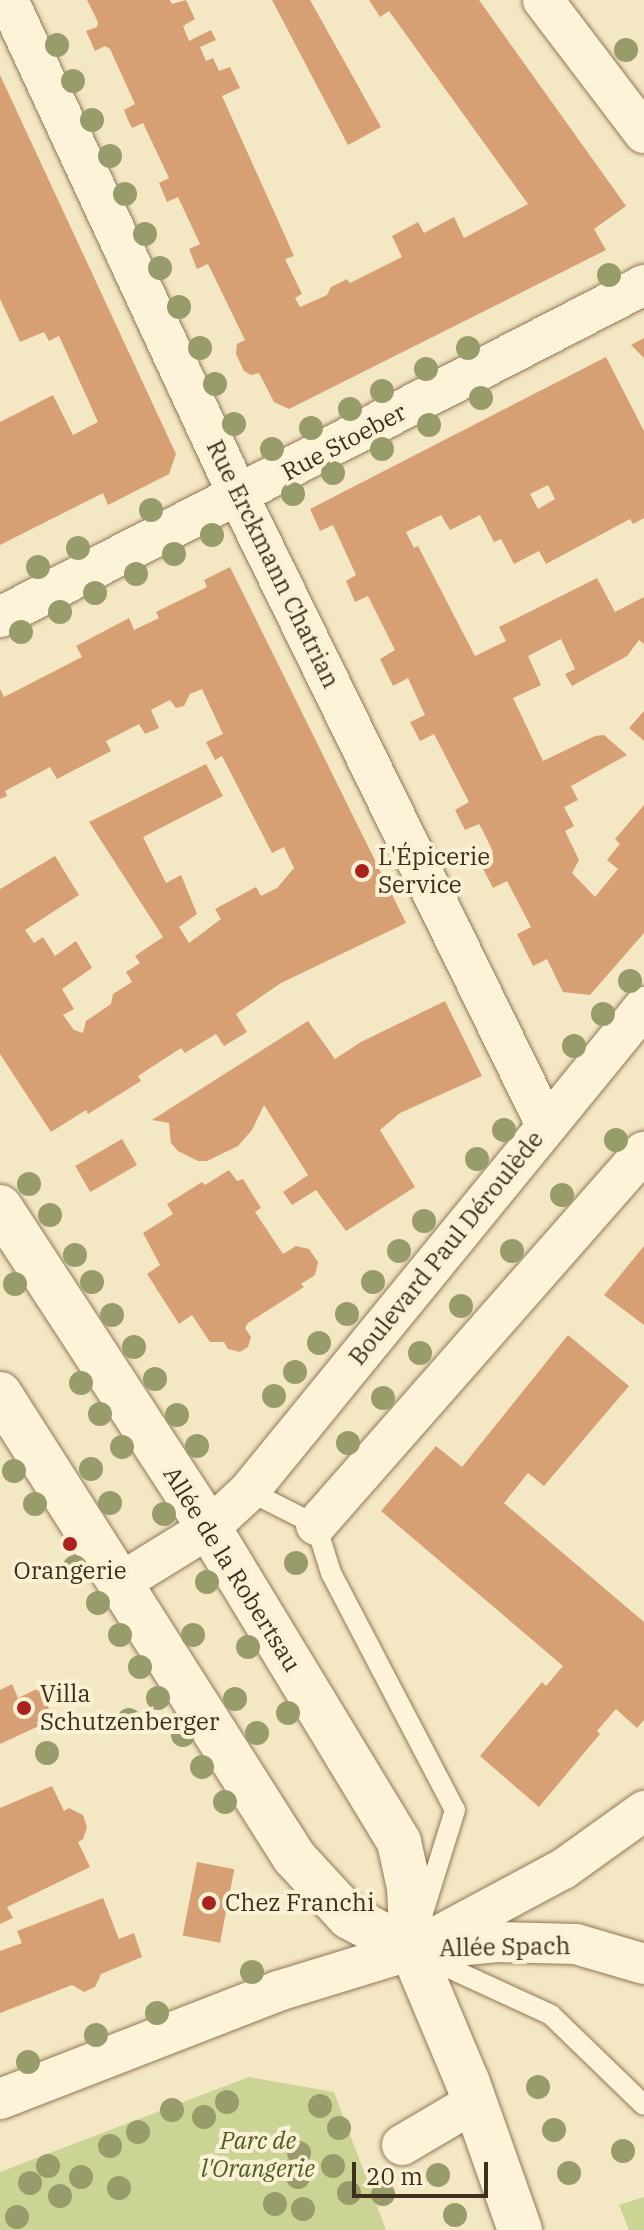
<!DOCTYPE html>
<html>
<head>
<meta charset="utf-8">
<style>
  body { margin:0 }
  #map { position:relative; width:644px; height:2230px; overflow:hidden; background:#f4e7c3; font-family:"IBM Plex Serif",serif }
  div>[style] { position:absolute }
  .green>* { inset:0; background:#cbd495 }
  .building>* { inset:0; background:#d7a074; transform-origin:0 0 }
  .roads { filter:drop-shadow(0 0 2px #917857) drop-shadow(0 0 2px #917857) }
  .service>* { height:20px; margin:-10px; padding:0 10px; transform-origin:10px; border-radius:10px; background:#fdf3d8 }
  .minor>* { height:40px; margin:-20px; padding:0 20px; transform-origin:20px; border-radius:20px; background:#fdf3d8 }
  .secondary>* { height:44px; margin:-22px; padding:0 22px; transform-origin:22px; border-radius:22px; background:#fdf3d8 }
  .trees>* { width:24px; height:24px; margin:-12px; border-radius:50%; background:#989c6a }
  .dots>* { width:22px; height:22px; translate:-50% -50%; box-sizing:border-box; border:4px solid #faf0d4; border-radius:50% }
  span { translate:-50% -50%; white-space:nowrap; text-align:center; line-height:1.15; -webkit-text-stroke:8px #faf0d4; paint-order:stroke }
  .street-label { font-size:24px; color:#3f2f1d }
  .poi-label { font-size:24px; color:#3f2f1d }
  .left { translate:0 -50%; text-align:left }
  .park-label { font-size:24px; color:#4d5e21; font-style:italic }
  .scale { position:absolute; left:352px; top:2162px; width:136px; height:36px; box-sizing:border-box; border:4px solid #3f2f1d; border-top:0; padding-left:10px; font-size:24px; line-height:28px; white-space:nowrap; color:#3f2f1d; -webkit-text-stroke:6px #faf0d4; paint-order:stroke }
</style>
</head>
<body>
<div id="map">
  <div class="green">
    <i style="clip-path:polygon(249px 2077px,334px 2092px,386px 2230px,0 2230px,0 2172px)"></i>
    <i style="clip-path:polygon(644px 2197px,644px 2230px,629px 2230px,619px 2205px)"></i>
  </div>
  <div class="building">
    <i style="clip-path:polygon(87px 0,170px 0,172px 4px,186px 0,195px 19px,183px 26px,189px 41px,211px 30px,216px 40px,200px 47px,206px 61px,213px 58px,219px 71px,230px 67px,240px 88px,222px 96px,294px 256px,285px 259px,302px 294px,295px 298px,300px 307px,327px 295px,331px 287px,347px 279px,350px 283px,402px 257px,392px 236px,418px 222px,424px 233px,454px 217px,464px 238px,528px 204px,389px 11px,380px 17px,369px 0,479px 0,626px 206px,594px 229px,606px 250px,289px 409px,274px 402px,259px 373px,251px 375px,244px 371px,236px 354px,237px 344px,245px 340px,208px 264px,197px 269px,189px 249px,200px 244px,178px 197px,167px 202px,159px 183px,169px 178px,143px 123px,132px 128px,128px 120px,124px 110px,135px 104px,110px 49px,105px 46px,95px 51px,86px 31px,97px 27px,98px 22px)"></i>
    <i style="clip-path:polygon(272px 0,310px 0,381px 127px,348px 145px)"></i>
    <i style="clip-path:polygon(0 75px,176px 454px,169px 474px,108px 505px,103px 493px,0 545px,0 422px,53px 395px,73px 435px,98px 422px,59px 336px,49px 341px,44px 332px,20px 342px,0 299px)"></i>
    <i style="clip-path:polygon(644px 338px,644px 358px,631px 345px)"></i>
    <i style="clip-path:polygon(evenodd,606px 357px,644px 431px,644px 518px,633px 524px,630px 519px,546px 564px,539px 551px,514px 564px,501px 539px,494px 542px,480px 515px,450px 530px,441px 515px,406px 532px,414px 548px,418px 546px,475px 656px,506px 641px,499px 627px,597px 578px,615px 612px,644px 597px,644px 644px,639px 640px,627px 656px,572px 686px,565px 674px,575px 669px,561px 639px,528px 656px,541px 685px,513px 698px,543px 761px,595px 736px,604px 735px,627px 755px,571px 786px,578px 800px,564px 807px,574px 826px,565px 831px,579px 860px,572px 873px,595px 897px,618px 869px,607px 860px,620px 844px,615px 839px,644px 805px,644px 933px,590px 995px,563px 992px,547px 959px,533px 966px,517px 934px,531px 927px,507px 881px,493px 888px,478px 859px,493px 852px,483px 831px,479px 824px,465px 830px,455px 810px,469px 802px,434px 734px,420px 741px,410px 722px,425px 715px,408px 678px,393px 686px,380px 659px,395px 650px,368px 596px,355px 602px,346px 581px,356px 575px,333px 525px,320px 531px,310px 509px,606px 357px,548px 485px,555px 499px,538px 509px,530px 494px,548px 485px)"></i>
    <i style="clip-path:polygon(230px 567px,406px 923px,281px 983px,236px 1014px,247px 1032px,224px 1046px,216px 1034px,185px 1053px,181px 1048px,138px 1076px,141px 1081px,88px 1114px,86px 1110px,51px 1132px,0 1054px,0 889px,55px 856px,79px 895px,25px 930px,34px 943px,43px 937px,55px 956px,76px 941px,92px 968px,62px 989px,74px 1009px,63px 1015px,74px 1030px,83px 1033px,86px 1021px,111px 1004px,113px 994px,132px 982px,126px 972px,140px 963px,135px 956px,163px 937px,89px 822px,206px 764px,223px 796px,143px 837px,166px 883px,181px 875px,197px 914px,179px 927px,189px 943px,221px 919px,215px 909px,256px 887px,261px 896px,277px 888px,294px 868px,284px 847px,272px 853px,222px 756px,215px 760px,206px 742px,223px 734px,202px 689px,190px 694px,184px 706px,176px 708px,170px 700px,151px 710px,159px 728px,145px 734px,139px 724px,106px 741px,111px 751px,57px 779px,50px 767px,5px 791px,7px 796px,0 799px,0 689px,4px 697px,82px 657px,76px 646px,129px 618px,134px 630px,159px 618px,156px 612px,207px 587px,204px 580px)"></i>
    <i style="clip-path:polygon(644px 711px,644px 741px,629px 728px)"></i>
    <i style="clip-path:polygon(445px 1001px,482px 1076px,400px 1113px,380px 1130px,415px 1187px,346px 1231px,316px 1190px,292px 1205px,283px 1192px,308px 1175px,264px 1105px,252px 1130px,238px 1146px,207px 1161px,198px 1161px,178px 1151px,171px 1143px,169px 1123px,152px 1120px,308px 1021px,335px 1059px,361px 1042px)"></i>
    <i style="left:122px;top:1139px;width:30px;height:54px;rotate:60deg"></i>
    <i style="clip-path:polygon(229px 1170px,237px 1181px,243px 1179px,261px 1208px,255px 1212px,283px 1254px,296px 1246px,309px 1249px,318px 1262px,315px 1275px,301px 1284px,304px 1287px,248px 1323px,245px 1328px,251px 1337px,248px 1347px,240px 1352px,228px 1349px,224px 1342px,210px 1342px,192px 1315px,179px 1324px,147px 1274px,160px 1265px,143px 1233px,173px 1214px,167px 1204px,202px 1182px,205px 1185px)"></i>
    <i style="clip-path:polygon(644px 1246px,644px 1325px,604px 1295px)"></i>
    <i style="clip-path:polygon(568px 1335px,629px 1386px,544px 1486px,528px 1473px,504px 1503px,644px 1622px,644px 1720px,637px 1728px,616px 1709px,597px 1731px,600px 1734px,539px 1807px,480px 1756px,542px 1682px,546px 1686px,563px 1666px,381px 1511px,436px 1446px,462px 1467px)"></i>
    <i style="clip-path:polygon(12px 1684px,18px 1698px,39px 1688px,54px 1719px,0 1744px,0 1690px)"></i>
    <i style="clip-path:polygon(52px 1786px,64px 1811px,69px 1808px,83px 1815px,87px 1827px,83px 1839px,78px 1842px,90px 1867px,7px 1907px,13px 1918px,0 1924px,0 1808px)"></i>
    <i style="left:197px;top:1862px;width:38px;height:75px;rotate:11deg"></i>
    <i style="clip-path:polygon(103px 1898px,119px 1939px,134px 1933px,142px 1957px,101px 1974px,95px 1987px,84px 1992px,72px 1985px,0 2013px,0 1951px,22px 1943px,17px 1931px)"></i>
  </div>
  <div class="roads">
    <div class="service">
      <i style="left:249px;top:1491px;width:75px;rotate:26.9deg"></i>
      <i style="left:316px;top:1525px;width:50px;rotate:72.6deg"></i>
      <i style="left:331px;top:1573px;width:267px;rotate:62.4deg"></i>
      <i style="left:455px;top:1810px;width:108px;rotate:107.3deg"></i>
      <i style="left:423px;top:1956px;width:141px;rotate:24.7deg"></i>
      <i style="left:551px;top:2015px;width:129px;rotate:44.1deg"></i>
    </div>
    <div class="minor">
      <i style="left:8px;top:0;width:548px;rotate:65.07deg"></i>
      <i style="left:239px;top:497px;width:699px;rotate:63.95deg"></i>
      <i style="left:543px;top:0;width:167px;rotate:52.8deg"></i>
      <i style="left:0;top:617px;width:725px;rotate:-27.27deg"></i>
      <i style="left:316px;top:1525px;width:497px;rotate:-48.7deg"></i>
      <i style="left:120px;top:1583px;width:105px;rotate:-31.7deg"></i>
      <i style="left:209px;top:1528px;width:54px;rotate:-42.8deg"></i>
      <i style="left:249px;top:1491px;width:625px;rotate:-50.78deg"></i>
      <i style="left:427px;top:1949px;width:70px;rotate:-5.7deg"></i>
      <i style="left:497px;top:1942px;width:79px;rotate:1.5deg"></i>
      <i style="left:576px;top:1944px;width:71px;rotate:16.4deg"></i>
      <i style="left:0;top:2099px;width:298px;rotate:-21.2deg"></i>
      <i style="left:278px;top:1991px;width:140px;rotate:-17deg"></i>
      <i style="left:412px;top:1950px;width:171px;rotate:-28.2deg"></i>
      <i style="left:563px;top:1869px;width:100px;rotate:-35.6deg"></i>
      <i style="left:402px;top:2145px;width:85px;rotate:-30.5deg"></i>
    </div>
    <div class="secondary">
      <i style="left:0;top:1207px;width:383px;rotate:56.9deg"></i>
      <i style="left:209px;top:1528px;width:367px;rotate:58.8deg"></i>
      <i style="left:399px;top:1842px;width:46px;rotate:77.5deg"></i>
      <i style="left:409px;top:1887px;width:63px;rotate:87.3deg"></i>
      <i style="left:412px;top:1950px;width:144px;rotate:67.2deg"></i>
      <i style="left:468px;top:2083px;width:156px;rotate:70.5deg"></i>
      <i style="left:0;top:1394px;width:548px;rotate:57.58deg"></i>
      <i style="left:294px;top:1857px;width:81px;rotate:47.5deg"></i>
      <i style="left:349px;top:1917px;width:71px;rotate:27.6deg"></i>
    </div>
  </div>
  <div class="trees">
    <i style="left:57px;top:45px"></i>
    <i style="left:626px;top:50px"></i>
    <i style="left:73px;top:81px"></i>
    <i style="left:92px;top:120px"></i>
    <i style="left:110px;top:156px"></i>
    <i style="left:125px;top:194px"></i>
    <i style="left:145px;top:234px"></i>
    <i style="left:160px;top:268px"></i>
    <i style="left:609px;top:275px"></i>
    <i style="left:179px;top:307px"></i>
    <i style="left:200px;top:348px"></i>
    <i style="left:468px;top:348px"></i>
    <i style="left:426px;top:369px"></i>
    <i style="left:215px;top:384px"></i>
    <i style="left:382px;top:391px"></i>
    <i style="left:481px;top:398px"></i>
    <i style="left:350px;top:409px"></i>
    <i style="left:234px;top:424px"></i>
    <i style="left:429px;top:425px"></i>
    <i style="left:311px;top:428px"></i>
    <i style="left:272px;top:449px"></i>
    <i style="left:382px;top:449px"></i>
    <i style="left:333px;top:473px"></i>
    <i style="left:293px;top:494px"></i>
    <i style="left:151px;top:510px"></i>
    <i style="left:212px;top:535px"></i>
    <i style="left:78px;top:548px"></i>
    <i style="left:174px;top:554px"></i>
    <i style="left:38px;top:567px"></i>
    <i style="left:136px;top:574px"></i>
    <i style="left:95px;top:593px"></i>
    <i style="left:60px;top:612px"></i>
    <i style="left:21px;top:632px"></i>
    <i style="left:630px;top:981px"></i>
    <i style="left:603px;top:1014px"></i>
    <i style="left:574px;top:1046px"></i>
    <i style="left:504px;top:1130px"></i>
    <i style="left:616px;top:1140px"></i>
    <i style="left:477px;top:1159px"></i>
    <i style="left:29px;top:1184px"></i>
    <i style="left:562px;top:1195px"></i>
    <i style="left:50px;top:1215px"></i>
    <i style="left:424px;top:1221px"></i>
    <i style="left:399px;top:1251px"></i>
    <i style="left:512px;top:1251px"></i>
    <i style="left:75px;top:1255px"></i>
    <i style="left:92px;top:1282px"></i>
    <i style="left:373px;top:1282px"></i>
    <i style="left:15px;top:1284px"></i>
    <i style="left:461px;top:1306px"></i>
    <i style="left:347px;top:1314px"></i>
    <i style="left:112px;top:1315px"></i>
    <i style="left:319px;top:1343px"></i>
    <i style="left:134px;top:1347px"></i>
    <i style="left:420px;top:1353px"></i>
    <i style="left:295px;top:1372px"></i>
    <i style="left:155px;top:1379px"></i>
    <i style="left:81px;top:1383px"></i>
    <i style="left:274px;top:1396px"></i>
    <i style="left:383px;top:1398px"></i>
    <i style="left:100px;top:1414px"></i>
    <i style="left:177px;top:1415px"></i>
    <i style="left:348px;top:1443px"></i>
    <i style="left:197px;top:1446px"></i>
    <i style="left:122px;top:1447px"></i>
    <i style="left:91px;top:1469px"></i>
    <i style="left:14px;top:1471px"></i>
    <i style="left:110px;top:1503px"></i>
    <i style="left:35px;top:1504px"></i>
    <i style="left:164px;top:1514px"></i>
    <i style="left:296px;top:1563px"></i>
    <i style="left:75px;top:1567px"></i>
    <i style="left:207px;top:1582px"></i>
    <i style="left:98px;top:1603px"></i>
    <i style="left:120px;top:1635px"></i>
    <i style="left:193px;top:1635px"></i>
    <i style="left:248px;top:1647px"></i>
    <i style="left:140px;top:1667px"></i>
    <i style="left:158px;top:1698px"></i>
    <i style="left:235px;top:1699px"></i>
    <i style="left:288px;top:1713px"></i>
    <i style="left:129px;top:1720px"></i>
    <i style="left:257px;top:1733px"></i>
    <i style="left:183px;top:1735px"></i>
    <i style="left:47px;top:1753px"></i>
    <i style="left:202px;top:1767px"></i>
    <i style="left:225px;top:1802px"></i>
    <i style="left:252px;top:1972px"></i>
    <i style="left:157px;top:2013px"></i>
    <i style="left:96px;top:2035px"></i>
    <i style="left:28px;top:2062px"></i>
    <i style="left:538px;top:2087px"></i>
    <i style="left:227px;top:2102px"></i>
    <i style="left:320px;top:2106px"></i>
    <i style="left:172px;top:2110px"></i>
    <i style="left:204px;top:2117px"></i>
    <i style="left:339px;top:2128px"></i>
    <i style="left:554px;top:2130px"></i>
    <i style="left:138px;top:2132px"></i>
    <i style="left:110px;top:2146px"></i>
    <i style="left:623px;top:2151px"></i>
    <i style="left:299px;top:2153px"></i>
    <i style="left:48px;top:2166px"></i>
    <i style="left:333px;top:2166px"></i>
    <i style="left:569px;top:2173px"></i>
    <i style="left:438px;top:2175px"></i>
    <i style="left:81px;top:2177px"></i>
    <i style="left:298px;top:2177px"></i>
    <i style="left:30px;top:2183px"></i>
    <i style="left:119px;top:2188px"></i>
    <i style="left:349px;top:2193px"></i>
    <i style="left:383px;top:2194px"></i>
    <i style="left:60px;top:2196px"></i>
    <i style="left:275px;top:2204px"></i>
    <i style="left:303px;top:2209px"></i>
    <i style="left:455px;top:2215px"></i>
    <i style="left:17px;top:2217px"></i>
  </div>
  <div class="dots">
    <i style="left:362px;top:871px;background:#a9221e"></i>
    <i style="left:70px;top:1544px;background:#a9221e"></i>
    <i style="left:24px;top:1708px;background:#a9221e"></i>
    <i style="left:209px;top:1903px;background:#a9221e"></i>
  </div>
  <div class="street-label">
    <span style="left:344px;top:442px;rotate:-28deg">Rue Stoeber</span>
    <span style="left:273px;top:564px;rotate:64deg">Rue Erckmann Chatrian</span>
    <span style="left:446px;top:1248px;rotate:-51deg">Boulevard Paul Déroulède</span>
    <span style="left:232px;top:1569px;rotate:58deg">Allée de la Robertsau</span>
    <span style="left:505px;top:1947px;rotate:-1deg">Allée Spach</span>
  </div>
  <div class="poi-label">
    <span class="left" style="left:378px;top:871px">L'Épicerie<br>Service</span>
    <span style="left:70px;top:1571px">Orangerie</span>
    <span class="left" style="left:40px;top:1708px">Villa<br>Schutzenberger</span>
    <span class="left" style="left:225px;top:1903px">Chez Franchi</span>
  </div>
  <div class="park-label">
    <span style="left:258px;top:2155px">Parc de<br>l'Orangerie</span>
  </div>
  <div class="scale">20 m</div>
</div>
</body>
</html>
